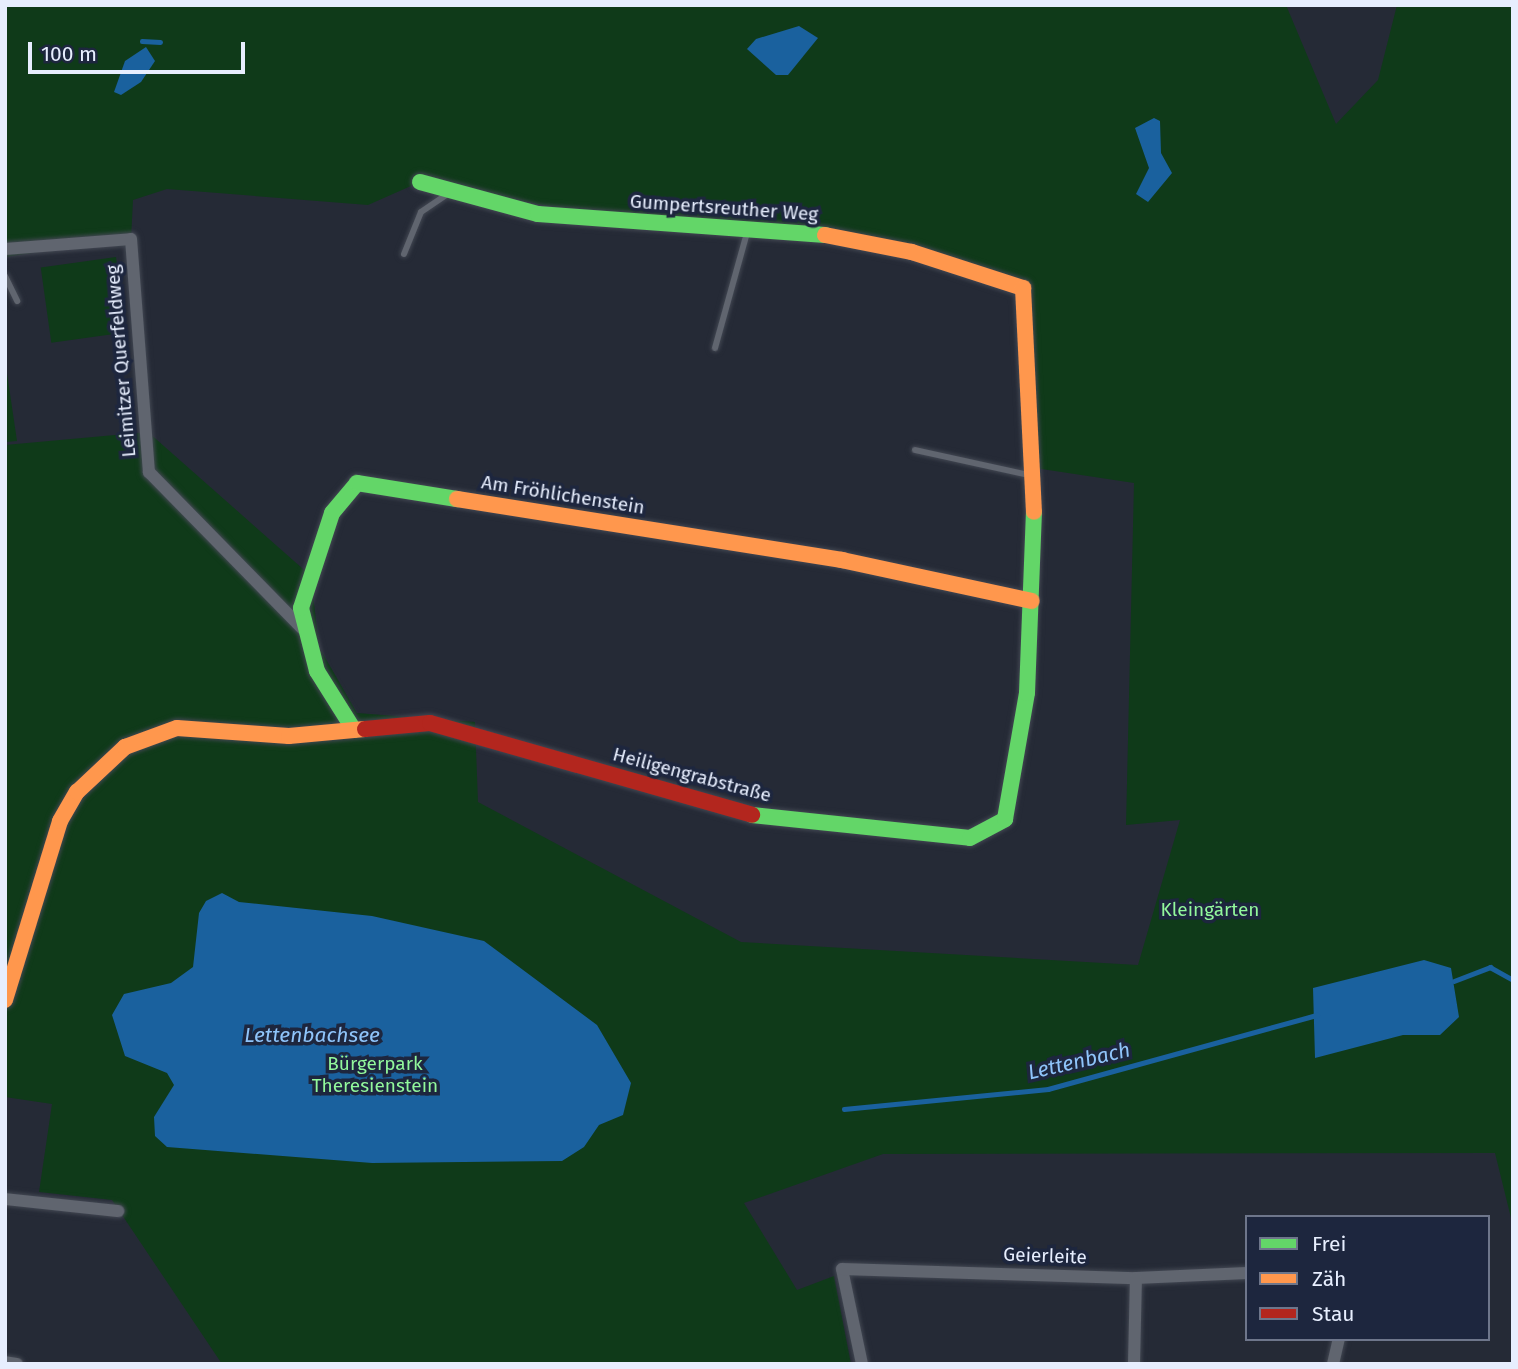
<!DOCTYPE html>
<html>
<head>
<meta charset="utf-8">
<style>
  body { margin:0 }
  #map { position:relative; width:1518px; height:1369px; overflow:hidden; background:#252a36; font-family:"Fira Sans",sans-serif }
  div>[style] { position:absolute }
  .green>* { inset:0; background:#0f3a19; transform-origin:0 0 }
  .water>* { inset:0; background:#1a619e }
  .stream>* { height:4.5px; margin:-2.25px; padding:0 2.25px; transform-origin:2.25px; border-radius:2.25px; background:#1a619e }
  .roads { filter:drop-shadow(0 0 2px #424752) drop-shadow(0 0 2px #424752) }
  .lane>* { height:6px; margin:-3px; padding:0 3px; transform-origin:3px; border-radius:3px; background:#60656f }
  .street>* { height:12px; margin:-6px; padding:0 6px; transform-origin:6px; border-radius:6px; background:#60656f }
  .fast>* { height:16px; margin:-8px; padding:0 8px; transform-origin:8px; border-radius:8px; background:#63d668 }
  .slow>* { height:16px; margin:-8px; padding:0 8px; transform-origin:8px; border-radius:8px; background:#ff974d }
  .jam>* { height:16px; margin:-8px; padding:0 8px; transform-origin:8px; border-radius:8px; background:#b3261e }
  span { translate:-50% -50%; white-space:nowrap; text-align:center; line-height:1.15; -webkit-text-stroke:7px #1d263e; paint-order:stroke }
  .street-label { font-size:19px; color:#e7eefe }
  .park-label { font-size:19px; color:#92f89c }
  .water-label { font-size:21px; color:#8fc4fa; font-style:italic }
  .frame { position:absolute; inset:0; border:7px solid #e7eefe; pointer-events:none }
  .legend { position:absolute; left:1245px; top:1215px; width:245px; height:126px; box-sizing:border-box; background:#1d263e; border:2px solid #6e768b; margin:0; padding:9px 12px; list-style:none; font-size:21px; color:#e7eefe }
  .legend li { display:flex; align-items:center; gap:14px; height:35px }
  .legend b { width:35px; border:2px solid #6e768b }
  .scale { position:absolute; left:28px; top:42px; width:217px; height:32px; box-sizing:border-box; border:4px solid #e7eefe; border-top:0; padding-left:9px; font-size:21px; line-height:24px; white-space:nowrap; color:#e7eefe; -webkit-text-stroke:5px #1d263e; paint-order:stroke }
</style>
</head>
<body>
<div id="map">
  <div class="green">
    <i style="clip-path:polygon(5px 5px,1286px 5px,1336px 124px,1378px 80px,1397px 5px,1513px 5px,1513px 1226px,1495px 1153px,883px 1154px,744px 1203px,797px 1290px,834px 1276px,851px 1364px,222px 1364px,112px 1200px,39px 1192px,52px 1104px,5px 1097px,5px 445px,148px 432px,311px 576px,319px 647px,357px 713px,475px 722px,478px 802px,741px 942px,1138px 965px,1180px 820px,1126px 825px,1134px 483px,1035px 468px,1023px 288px,912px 252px,648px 225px,420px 182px,368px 205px,167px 189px,133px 200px,131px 239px,5px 257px)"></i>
    <i style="left:116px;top:257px;width:76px;height:76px;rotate:82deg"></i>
    <i style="clip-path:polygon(5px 360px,17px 441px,5px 442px)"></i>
  </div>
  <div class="water">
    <i style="clip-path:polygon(799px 26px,818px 38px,788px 75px,776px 75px,747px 49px,756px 39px)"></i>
    <i style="clip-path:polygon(146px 47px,155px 61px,141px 82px,121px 95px,114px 92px,125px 61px)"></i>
    <i style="clip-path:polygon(1154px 118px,1160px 121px,1161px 153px,1172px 173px,1148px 202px,1136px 194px,1149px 168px,1135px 128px)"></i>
    <i style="clip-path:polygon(222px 893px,239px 902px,372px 916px,484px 941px,597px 1025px,631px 1083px,623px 1115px,599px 1125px,584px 1147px,562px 1161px,372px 1163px,167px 1147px,155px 1136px,154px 1117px,174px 1085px,167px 1073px,125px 1056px,112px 1015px,124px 994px,171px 983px,193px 967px,199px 913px,206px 901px)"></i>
    <i style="clip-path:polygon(1424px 960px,1451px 968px,1459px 1017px,1440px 1035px,1403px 1035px,1315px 1058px,1313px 988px)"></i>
  </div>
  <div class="stream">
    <i style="left:142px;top:41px;width:18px;rotate:3deg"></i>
    <i style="left:1454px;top:981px;width:39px;rotate:-21deg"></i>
    <i style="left:1490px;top:967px;width:26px;rotate:29deg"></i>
    <i style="left:844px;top:1109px;width:205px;rotate:-5.6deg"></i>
    <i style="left:1048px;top:1089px;width:279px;rotate:-15.4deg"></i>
  </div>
  <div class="roads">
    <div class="lane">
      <i style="left:404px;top:254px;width:45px;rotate:-68deg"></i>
      <i style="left:421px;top:212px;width:32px;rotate:-34deg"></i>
      <i style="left:5px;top:276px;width:28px;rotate:64deg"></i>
      <i style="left:715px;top:348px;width:119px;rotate:-74.5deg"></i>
      <i style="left:915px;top:450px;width:121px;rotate:12.4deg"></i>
    </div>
    <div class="street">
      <i style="left:5px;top:249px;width:126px;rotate:-4.5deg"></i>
      <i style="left:131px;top:239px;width:234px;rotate:85.6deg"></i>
      <i style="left:149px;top:472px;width:219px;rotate:45.6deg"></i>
      <i style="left:5px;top:1199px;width:114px;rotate:6.1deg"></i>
      <i style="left:5px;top:1362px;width:12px;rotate:9deg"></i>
      <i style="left:862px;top:1364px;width:97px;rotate:-101.9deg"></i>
      <i style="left:842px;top:1269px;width:294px;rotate:1.8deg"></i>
      <i style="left:1136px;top:1278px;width:111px;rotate:-2.6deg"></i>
      <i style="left:1134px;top:1364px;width:86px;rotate:-88.7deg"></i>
      <i style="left:1333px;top:1364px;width:26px;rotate:-77deg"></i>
    </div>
    <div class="fast">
      <i style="left:420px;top:182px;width:122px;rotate:15.2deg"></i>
      <i style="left:538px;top:214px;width:288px;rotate:4.2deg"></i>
      <i style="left:354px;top:730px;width:70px;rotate:-122.1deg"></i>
      <i style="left:317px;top:671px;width:65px;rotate:-104.3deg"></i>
      <i style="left:301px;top:608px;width:100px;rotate:-71.9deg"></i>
      <i style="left:332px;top:513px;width:39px;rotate:-50deg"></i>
      <i style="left:357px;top:483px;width:101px;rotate:9.1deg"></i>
      <i style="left:752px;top:815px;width:219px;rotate:6deg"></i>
      <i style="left:970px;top:838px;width:40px;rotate:-28deg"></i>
      <i style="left:1005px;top:819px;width:128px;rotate:-80.1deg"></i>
      <i style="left:1027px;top:693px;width:181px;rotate:-87.8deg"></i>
    </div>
    <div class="slow">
      <i style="left:825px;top:235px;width:89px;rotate:11.1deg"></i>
      <i style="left:912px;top:252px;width:117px;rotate:18deg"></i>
      <i style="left:1023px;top:288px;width:224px;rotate:87.2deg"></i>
      <i style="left:457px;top:499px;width:390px;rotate:9deg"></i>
      <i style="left:842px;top:560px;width:194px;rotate:12.2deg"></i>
      <i style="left:5px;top:1000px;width:187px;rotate:-72.9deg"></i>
      <i style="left:60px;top:821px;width:34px;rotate:-60deg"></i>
      <i style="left:77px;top:792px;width:66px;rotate:-43.2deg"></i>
      <i style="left:125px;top:747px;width:55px;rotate:-20.1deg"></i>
      <i style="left:177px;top:728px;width:112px;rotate:4.1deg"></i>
      <i style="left:289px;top:736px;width:76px;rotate:-5.3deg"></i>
    </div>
    <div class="jam">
      <i style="left:365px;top:729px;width:65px;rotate:-5.3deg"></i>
      <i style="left:430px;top:723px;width:335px;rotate:15.9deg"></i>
    </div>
  </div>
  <div class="street-label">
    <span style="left:724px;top:208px;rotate:4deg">Gumpertsreuther Weg</span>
    <span style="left:121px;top:361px;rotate:-95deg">Leimitzer Querfeldweg</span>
    <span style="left:563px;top:495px;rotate:9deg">Am Fröhlichenstein</span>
    <span style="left:692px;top:775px;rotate:15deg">Heiligengrabstraße</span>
    <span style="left:1045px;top:1256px;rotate:2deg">Geierleite</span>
  </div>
  <div class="park-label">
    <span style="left:1210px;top:910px">Kleingärten</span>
    <span style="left:375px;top:1075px">Bürgerpark<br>Theresienstein</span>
  </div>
  <div class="water-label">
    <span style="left:312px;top:1035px">Lettenbachsee</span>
    <span style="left:1079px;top:1061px;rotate:-13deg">Lettenbach</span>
  </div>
  <div class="frame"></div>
  <ul class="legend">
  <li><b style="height:9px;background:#63d668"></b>Frei</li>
  <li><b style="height:9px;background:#ff974d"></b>Zäh</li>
  <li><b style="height:9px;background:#b3261e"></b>Stau</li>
  </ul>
  <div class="scale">100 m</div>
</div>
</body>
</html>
